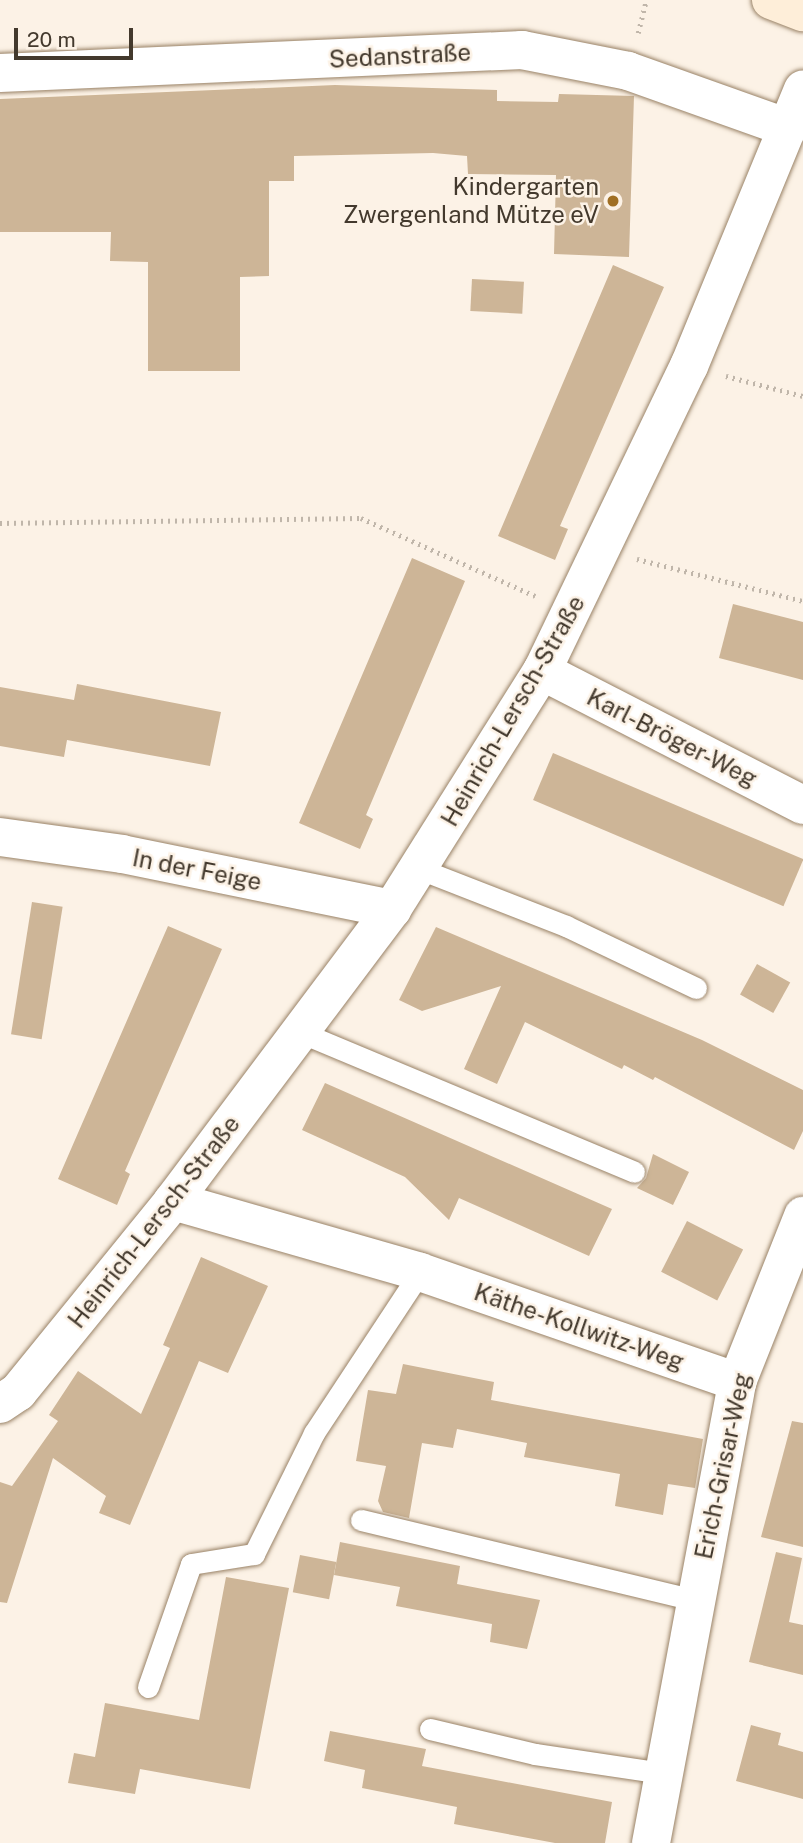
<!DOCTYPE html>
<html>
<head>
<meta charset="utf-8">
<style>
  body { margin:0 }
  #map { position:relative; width:803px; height:1843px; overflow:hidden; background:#fcf2e6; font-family:"Public Sans",sans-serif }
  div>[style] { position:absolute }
  .building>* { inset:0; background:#cdb597; transform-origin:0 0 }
  .path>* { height:4.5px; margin-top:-2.25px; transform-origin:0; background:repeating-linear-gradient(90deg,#c0b6aa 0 2px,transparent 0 7px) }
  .roads { filter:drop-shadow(0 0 2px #998266) drop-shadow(0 0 2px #998266) }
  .lane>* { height:21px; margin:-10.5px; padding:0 10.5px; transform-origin:10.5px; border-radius:10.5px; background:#fff }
  .street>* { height:38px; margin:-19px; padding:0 19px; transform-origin:19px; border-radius:19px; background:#fff }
  .secondary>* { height:38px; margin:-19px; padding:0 19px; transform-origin:19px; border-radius:19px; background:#feeed9 }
  .dots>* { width:19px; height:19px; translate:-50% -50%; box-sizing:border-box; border:4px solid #fcf2e6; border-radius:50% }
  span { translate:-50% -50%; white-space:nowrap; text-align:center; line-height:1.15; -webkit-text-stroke:5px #fcf2e6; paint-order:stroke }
  .street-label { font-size:24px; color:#43392d }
  .poi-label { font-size:24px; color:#43392d }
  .right { translate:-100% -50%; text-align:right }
  .scale { position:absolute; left:14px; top:28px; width:119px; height:32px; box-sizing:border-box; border:4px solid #43392d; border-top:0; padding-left:9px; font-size:21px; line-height:24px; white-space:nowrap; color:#43392d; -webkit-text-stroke:5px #fcf2e6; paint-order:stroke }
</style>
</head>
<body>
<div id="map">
  <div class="building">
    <i style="clip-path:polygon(335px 85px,497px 90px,497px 101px,558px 102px,559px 94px,634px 96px,629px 257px,554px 254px,556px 175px,468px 174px,467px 156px,433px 153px,294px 156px,294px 181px,269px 181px,269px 276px,240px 277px,240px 371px,148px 371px,148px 262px,110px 261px,111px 232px,0 232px,0 99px)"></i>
    <i style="clip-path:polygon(613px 265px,664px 287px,560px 526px,568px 529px,555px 560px,498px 536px)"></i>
    <i style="left:472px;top:279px;width:52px;height:32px;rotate:3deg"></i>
    <i style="clip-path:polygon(412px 558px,465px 581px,366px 815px,373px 819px,360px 849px,299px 823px)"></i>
    <i style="clip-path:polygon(733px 604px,803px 622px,803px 680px,719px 658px)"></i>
    <i style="clip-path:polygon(77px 684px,221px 712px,210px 766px,67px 740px,64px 757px,0 746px,0 687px,74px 700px)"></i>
    <i style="left:553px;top:753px;width:272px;height:51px;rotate:23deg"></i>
    <i style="left:32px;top:902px;width:31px;height:134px;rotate:9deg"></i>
    <i style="clip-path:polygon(168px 926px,222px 949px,125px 1171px,130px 1174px,117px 1205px,58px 1179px)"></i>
    <i style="clip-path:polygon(436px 927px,702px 1040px,803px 1090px,803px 1131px,794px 1150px,655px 1077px,653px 1080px,624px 1065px,622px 1069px,525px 1022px,497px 1084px,464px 1069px,501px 986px,422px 1011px,399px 1000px)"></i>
    <i style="left:757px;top:964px;width:38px;height:35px;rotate:29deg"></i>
    <i style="clip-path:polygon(325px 1083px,612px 1209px,589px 1256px,459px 1198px,449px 1220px,405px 1177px,302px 1130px)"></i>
    <i style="clip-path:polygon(653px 1154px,689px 1172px,673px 1205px,637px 1188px,646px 1178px)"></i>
    <i style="left:687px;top:1221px;width:63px;height:57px;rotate:27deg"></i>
    <i style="clip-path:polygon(201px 1257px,268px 1286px,228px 1373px,199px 1361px,130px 1525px,99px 1513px,106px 1496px,53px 1458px,7px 1603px,0 1602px,0 1482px,12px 1486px,58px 1421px,49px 1415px,78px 1371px,141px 1414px,170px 1348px,163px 1345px)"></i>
    <i style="clip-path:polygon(403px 1364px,494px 1382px,491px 1400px,703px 1439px,695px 1488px,668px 1484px,663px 1515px,615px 1506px,620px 1474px,524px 1457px,527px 1443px,457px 1429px,453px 1448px,422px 1443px,409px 1518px,383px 1512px,378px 1501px,386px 1466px,356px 1461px,368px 1390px,396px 1394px)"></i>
    <i style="clip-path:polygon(792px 1421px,803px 1423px,803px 1547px,761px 1537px)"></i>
    <i style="clip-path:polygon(340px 1542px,460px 1566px,457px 1584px,540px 1600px,527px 1649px,490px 1642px,492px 1624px,396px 1606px,400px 1587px,334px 1575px)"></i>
    <i style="clip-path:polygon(776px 1552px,802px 1558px,789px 1622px,803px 1625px,803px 1675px,749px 1662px)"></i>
    <i style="left:300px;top:1555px;width:37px;height:38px;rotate:11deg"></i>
    <i style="clip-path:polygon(226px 1577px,289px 1588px,250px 1789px,140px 1769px,135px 1794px,68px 1783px,74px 1753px,95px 1757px,105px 1703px,199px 1720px)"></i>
    <i style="clip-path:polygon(751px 1725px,781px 1733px,778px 1745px,803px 1752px,803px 1799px,736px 1781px)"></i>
    <i style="clip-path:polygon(330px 1731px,426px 1749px,422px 1766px,612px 1802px,605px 1843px,555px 1843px,454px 1824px,457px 1807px,362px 1788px,365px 1770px,324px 1761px)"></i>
  </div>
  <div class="path">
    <i style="left:638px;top:33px;width:34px;rotate:-76deg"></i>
    <i style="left:726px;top:376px;width:80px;rotate:14.6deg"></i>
    <i style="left:0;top:523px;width:361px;rotate:-0.8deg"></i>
    <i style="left:361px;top:518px;width:191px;rotate:24.1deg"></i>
    <i style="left:637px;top:559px;width:171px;rotate:14.2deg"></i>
  </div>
  <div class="roads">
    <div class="lane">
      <i style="left:420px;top:869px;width:157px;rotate:21.3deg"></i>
      <i style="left:566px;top:926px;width:144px;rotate:25.5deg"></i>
      <i style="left:300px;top:1032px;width:362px;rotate:22.7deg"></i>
      <i style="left:361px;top:1520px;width:342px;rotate:13.5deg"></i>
      <i style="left:148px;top:1687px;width:130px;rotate:-70.7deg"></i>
      <i style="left:191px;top:1564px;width:64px;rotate:-9deg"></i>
      <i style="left:254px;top:1554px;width:135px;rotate:-63.6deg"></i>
      <i style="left:314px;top:1433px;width:193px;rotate:-56.6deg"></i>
      <i style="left:430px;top:1729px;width:108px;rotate:13.4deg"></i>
      <i style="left:535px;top:1754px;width:128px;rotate:8.5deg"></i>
    </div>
    <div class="street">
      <i style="left:0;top:73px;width:523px;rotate:-2.52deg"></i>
      <i style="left:522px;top:50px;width:108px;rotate:11.2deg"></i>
      <i style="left:628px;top:71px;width:170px;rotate:19.6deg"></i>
      <i style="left:542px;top:671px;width:293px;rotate:27.2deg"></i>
      <i style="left:0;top:837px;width:123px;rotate:7.9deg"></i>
      <i style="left:122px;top:854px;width:276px;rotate:11.5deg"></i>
      <i style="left:173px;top:1201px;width:257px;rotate:16deg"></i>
      <i style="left:420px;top:1272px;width:336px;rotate:19.1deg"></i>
      <i style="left:0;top:1404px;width:22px;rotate:-34deg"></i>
      <i style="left:18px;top:1392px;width:246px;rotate:-50.9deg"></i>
      <i style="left:173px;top:1201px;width:365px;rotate:-53.1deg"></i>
      <i style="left:392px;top:909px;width:281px;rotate:-57.8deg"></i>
      <i style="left:542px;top:671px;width:339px;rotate:-64.3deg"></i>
      <i style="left:689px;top:366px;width:299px;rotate:-67.6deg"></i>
      <i style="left:651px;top:1843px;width:469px;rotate:-79.4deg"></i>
      <i style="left:737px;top:1382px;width:179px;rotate:-68.3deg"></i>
    </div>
    <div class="secondary">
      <i style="left:771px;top:0;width:34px;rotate:21deg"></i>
    </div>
  </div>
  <div class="dots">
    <i style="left:613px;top:201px;background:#a06f23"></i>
  </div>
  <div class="street-label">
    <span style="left:400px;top:56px;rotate:-3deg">Sedanstraße</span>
    <span style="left:513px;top:711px;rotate:-60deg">Heinrich-Lersch-Straße</span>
    <span style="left:672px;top:738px;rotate:27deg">Karl-Bröger-Weg</span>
    <span style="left:197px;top:870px;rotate:11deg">In der Feige</span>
    <span style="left:154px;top:1222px;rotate:-52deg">Heinrich-Lersch-Straße</span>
    <span style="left:579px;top:1327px;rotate:19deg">Käthe-Kollwitz-Weg</span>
    <span style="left:723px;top:1466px;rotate:-78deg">Erich-Grisar-Weg</span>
  </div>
  <div class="poi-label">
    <span class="right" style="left:599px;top:201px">Kindergarten<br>Zwergenland Mütze eV</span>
  </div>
  <div class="scale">20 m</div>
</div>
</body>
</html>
